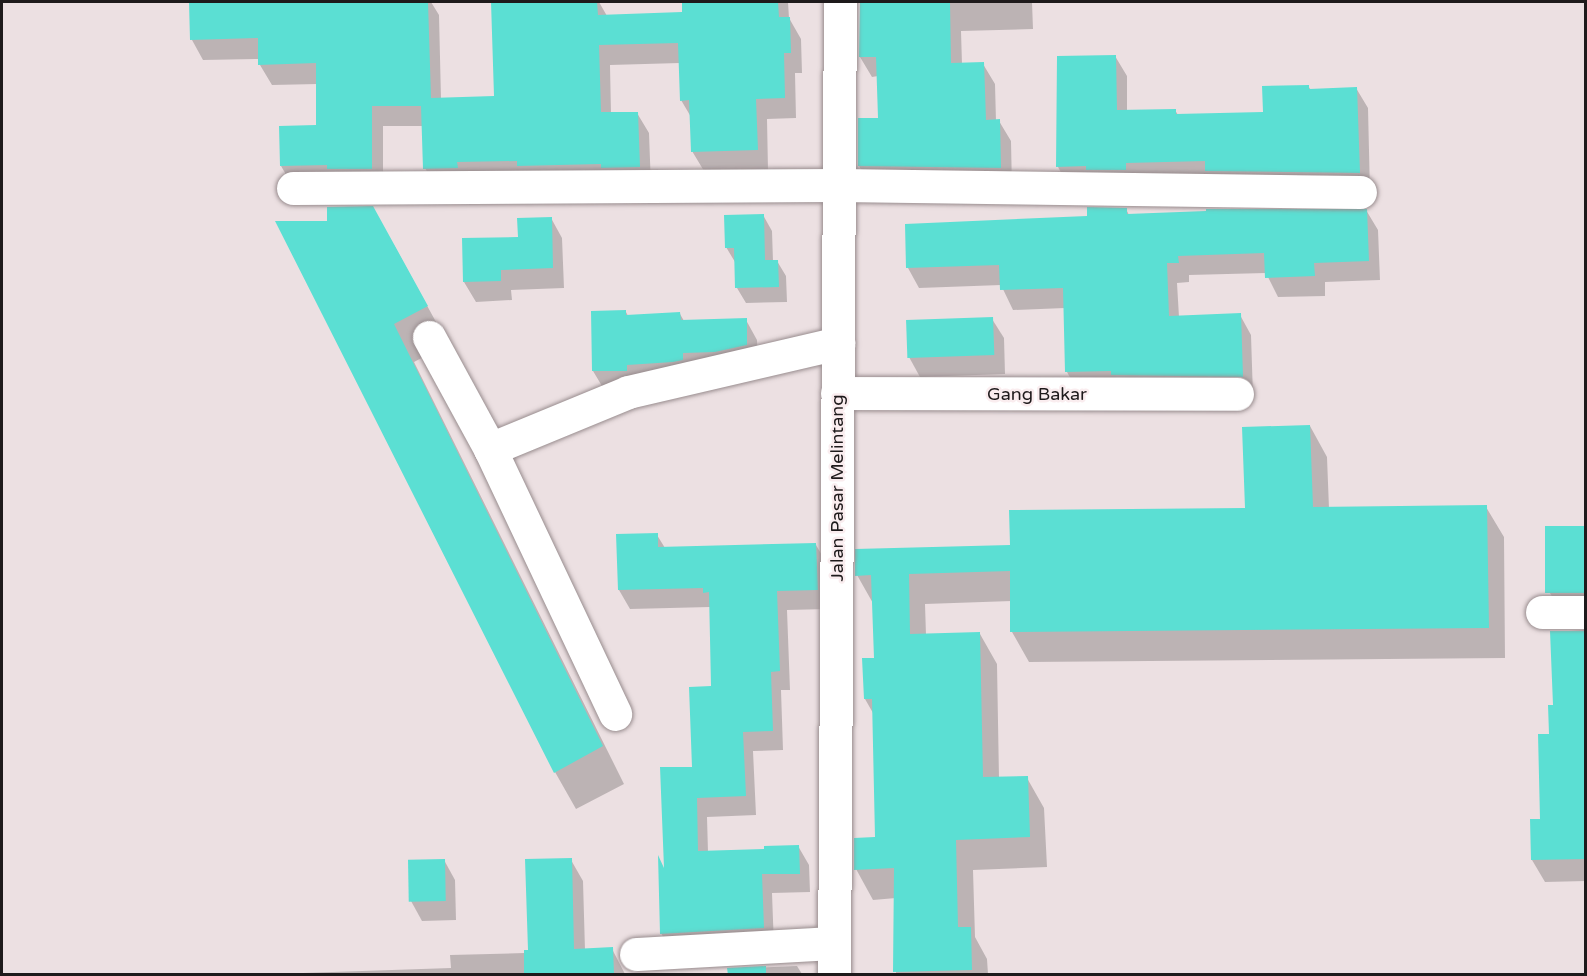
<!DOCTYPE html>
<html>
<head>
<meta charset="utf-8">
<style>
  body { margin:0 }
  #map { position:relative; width:1587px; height:976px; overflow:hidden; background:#ece0e2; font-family:"Varela Round",sans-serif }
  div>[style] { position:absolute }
  .shadow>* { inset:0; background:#0003 }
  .building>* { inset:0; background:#5bdfd3; transform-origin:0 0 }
  .roads { filter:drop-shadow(0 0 2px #988c8e) drop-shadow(0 0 2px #988c8e) }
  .minor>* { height:33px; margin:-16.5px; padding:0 16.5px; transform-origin:16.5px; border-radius:16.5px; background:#fff }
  span { translate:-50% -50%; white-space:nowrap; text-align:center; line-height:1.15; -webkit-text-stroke:5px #faedef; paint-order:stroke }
  .street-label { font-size:18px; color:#1e1a1b }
  .frame { position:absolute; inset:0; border:3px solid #1e1a1b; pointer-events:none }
</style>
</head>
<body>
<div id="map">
  <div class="shadow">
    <i style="clip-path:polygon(191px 2px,431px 2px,439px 15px,441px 99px,496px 98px,492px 2px,599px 2px,607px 16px,684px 14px,683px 2px,788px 2px,789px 18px,801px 39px,802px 73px,795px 73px,796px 118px,767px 119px,768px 170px,704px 171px,692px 151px,691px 117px,681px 100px,680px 63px,610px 65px,611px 114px,637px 113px,649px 133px,651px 187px,437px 189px,425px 168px,423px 126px,383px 126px,383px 189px,293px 186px,281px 166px,280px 127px,318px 126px,318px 84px,272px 85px,260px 65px,260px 59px,203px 60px,192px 40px)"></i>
    <i style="clip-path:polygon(860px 2px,1032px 2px,1033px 29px,961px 31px,962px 64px,983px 64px,995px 84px,996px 121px,999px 121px,1011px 141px,1012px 188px,871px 186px,859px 166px,860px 120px,879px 119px,878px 76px,872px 77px,860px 57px)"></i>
    <i style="clip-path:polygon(1115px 56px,1127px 76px,1127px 111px,1175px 110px,1178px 115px,1264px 113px,1308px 86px,1311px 90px,1356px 88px,1368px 108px,1370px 193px,1069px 187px,1058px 167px,1058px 58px)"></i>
    <i style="clip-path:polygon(1126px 209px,1129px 215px,1366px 210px,1378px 230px,1380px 280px,1325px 282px,1325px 296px,1278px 297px,1266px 273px,1189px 275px,1189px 282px,1177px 283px,1179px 317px,1240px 315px,1251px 335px,1253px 396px,1124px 394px,1078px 392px,1067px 372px,1065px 308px,1013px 310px,1001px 285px,919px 288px,908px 268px,906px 225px,1089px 218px)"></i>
    <i style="clip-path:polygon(763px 215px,772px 231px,773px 261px,777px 261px,786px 276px,787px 302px,746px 303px,737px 288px,735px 262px,726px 247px)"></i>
    <i style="clip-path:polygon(551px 218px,562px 238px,564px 288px,511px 290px,512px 300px,476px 302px,464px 282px,519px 238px)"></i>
    <i style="clip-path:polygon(277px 222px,394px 245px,448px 344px,414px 362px,624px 784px,576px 809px,555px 772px)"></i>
    <i style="clip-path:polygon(626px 312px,628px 316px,680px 314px,684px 321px,746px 320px,757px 340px,758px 365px,605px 391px,593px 371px,593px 313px)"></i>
    <i style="clip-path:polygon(992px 319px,1004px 338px,1005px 374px,920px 377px,909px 357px)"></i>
    <i style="clip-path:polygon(1310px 426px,1327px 457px,1329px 508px,1486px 507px,1504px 537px,1505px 658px,1029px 662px,1012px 632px,1012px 601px,925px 604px,926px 635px,980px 634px,997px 664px,999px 778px,1027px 778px,1044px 808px,1047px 867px,973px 870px,975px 937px,987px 959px,988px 974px,896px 974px,896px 898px,873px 900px,856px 869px,877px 838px,873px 713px,865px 699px,876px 659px,874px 605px,857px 575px,1011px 546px,1246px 509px)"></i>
    <i style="clip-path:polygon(1586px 527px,1586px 616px,1563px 615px,1550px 593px)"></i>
    <i style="clip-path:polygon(657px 535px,665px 548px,816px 545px,827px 564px,828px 609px,787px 610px,790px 690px,781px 690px,783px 750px,753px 751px,756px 815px,707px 817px,708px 852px,765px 851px,798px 846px,809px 865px,810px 892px,772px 893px,774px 947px,672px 953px,661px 933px,666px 872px,713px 688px,710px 607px,630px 609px,619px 590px,618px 536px)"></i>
    <i style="clip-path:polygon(1586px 630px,1586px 881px,1545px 882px,1532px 860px,1531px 821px,1542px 821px,1554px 706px,1551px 632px)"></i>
    <i style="clip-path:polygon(444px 860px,455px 880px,456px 920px,422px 921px,411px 901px)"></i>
    <i style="clip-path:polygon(571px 860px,583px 881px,585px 950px,612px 949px,625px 974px,273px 974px,451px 968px,450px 955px,524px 953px,529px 951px)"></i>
    <i style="clip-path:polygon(797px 966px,802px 974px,729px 974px,729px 969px)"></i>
  </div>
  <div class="building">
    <i style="clip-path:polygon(189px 2px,428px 2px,431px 98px,494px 96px,491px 2px,597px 2px,598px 15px,682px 12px,682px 2px,778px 2px,779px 17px,790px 17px,791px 53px,784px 53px,785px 98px,756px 99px,758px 150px,691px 152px,689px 100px,680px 101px,678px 43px,599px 45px,601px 112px,638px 112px,640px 167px,601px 168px,601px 164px,517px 166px,517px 161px,457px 162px,458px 168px,423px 169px,421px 106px,372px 106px,372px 169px,327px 169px,327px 165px,280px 166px,279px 126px,316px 125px,316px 63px,258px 65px,258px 38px,190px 40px)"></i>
    <i style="clip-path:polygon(860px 2px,950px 2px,951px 63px,984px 62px,986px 120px,1000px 119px,1001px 168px,858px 166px,858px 118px,878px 118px,876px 57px,859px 57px)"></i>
    <i style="clip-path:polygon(1116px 55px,1117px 110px,1176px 109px,1176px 114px,1263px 112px,1262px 86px,1309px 85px,1309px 89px,1357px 87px,1360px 173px,1205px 171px,1205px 161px,1126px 163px,1126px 170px,1086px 170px,1086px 166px,1056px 167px,1057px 56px)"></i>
    <i style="clip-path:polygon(373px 206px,428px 306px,394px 324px,603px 746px,554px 773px,275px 221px,327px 221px,327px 207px)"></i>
    <i style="clip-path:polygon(1087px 207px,1127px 208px,1127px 214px,1206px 211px,1206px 209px,1367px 209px,1369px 261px,1314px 263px,1315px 276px,1265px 278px,1264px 253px,1178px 256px,1179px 263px,1167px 263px,1169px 316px,1241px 313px,1243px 377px,1111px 375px,1111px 371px,1065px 372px,1063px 288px,1000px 290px,999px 265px,906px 268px,905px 224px,1087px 216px)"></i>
    <i style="clip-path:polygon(764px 214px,765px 260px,778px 260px,779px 287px,735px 288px,734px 248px,725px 248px,724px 215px)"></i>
    <i style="clip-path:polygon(552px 217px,553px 268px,501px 270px,501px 281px,463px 282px,462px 238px,518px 237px,517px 218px)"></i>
    <i style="clip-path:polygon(626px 310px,626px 315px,680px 312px,681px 320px,747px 318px,747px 345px,715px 352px,683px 353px,683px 360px,673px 362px,627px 365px,627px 371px,592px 371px,591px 311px)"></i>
    <i style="left:993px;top:317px;width:38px;height:87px;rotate:88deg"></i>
    <i style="clip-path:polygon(1310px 425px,1313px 507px,1487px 505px,1489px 628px,1010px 632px,1010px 571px,909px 574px,910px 634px,980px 632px,983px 777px,1028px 776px,1030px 837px,956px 840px,958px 927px,971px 927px,972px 970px,893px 972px,894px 868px,854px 870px,854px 838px,875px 837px,872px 699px,864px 699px,862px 658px,874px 658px,871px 575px,855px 576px,855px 549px,1010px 545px,1009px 510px,1245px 508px,1242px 427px)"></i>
    <i style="left:1586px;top:526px;width:67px;height:41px;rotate:90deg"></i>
    <i style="clip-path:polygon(658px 533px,658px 547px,816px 543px,818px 590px,777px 591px,780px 671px,771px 672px,773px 731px,743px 732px,746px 796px,697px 798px,698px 851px,764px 849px,764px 846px,799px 845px,800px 874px,762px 874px,764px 928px,660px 934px,658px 855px,664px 868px,660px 767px,692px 767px,689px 687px,711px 686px,709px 592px,703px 593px,703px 588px,618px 590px,616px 534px)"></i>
    <i style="clip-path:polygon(1550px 631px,1586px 631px,1586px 859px,1531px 860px,1530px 819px,1540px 819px,1538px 734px,1549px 734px,1548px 705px,1553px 705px)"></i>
    <i style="clip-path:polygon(572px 858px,574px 949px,613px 947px,614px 975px,524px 975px,524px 950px,528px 950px,525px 859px)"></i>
    <i style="left:445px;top:859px;width:42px;height:37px;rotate:89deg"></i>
    <i style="clip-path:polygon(766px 966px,766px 975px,728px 975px,727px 968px)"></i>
  </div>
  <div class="roads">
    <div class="minor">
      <i style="left:293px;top:188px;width:546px;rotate:-0.31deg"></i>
      <i style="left:839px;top:185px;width:521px;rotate:0.77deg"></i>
      <i style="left:429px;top:337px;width:128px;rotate:61.4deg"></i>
      <i style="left:490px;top:449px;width:293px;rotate:64.7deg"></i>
      <i style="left:837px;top:393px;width:400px;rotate:0.1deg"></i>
      <i style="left:490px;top:449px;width:149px;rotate:-22.4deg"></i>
      <i style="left:628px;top:392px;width:216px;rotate:-13.1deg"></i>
      <i style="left:1542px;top:612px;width:44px"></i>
      <i style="left:636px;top:954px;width:198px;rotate:-3.2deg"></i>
      <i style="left:834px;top:974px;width:972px;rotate:-89.65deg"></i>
    </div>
  </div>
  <div class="street-label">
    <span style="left:1037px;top:394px">Gang Bakar</span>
    <span style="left:837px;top:488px;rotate:-90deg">Jalan Pasar Melintang</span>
  </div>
  <div class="frame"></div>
</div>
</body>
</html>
